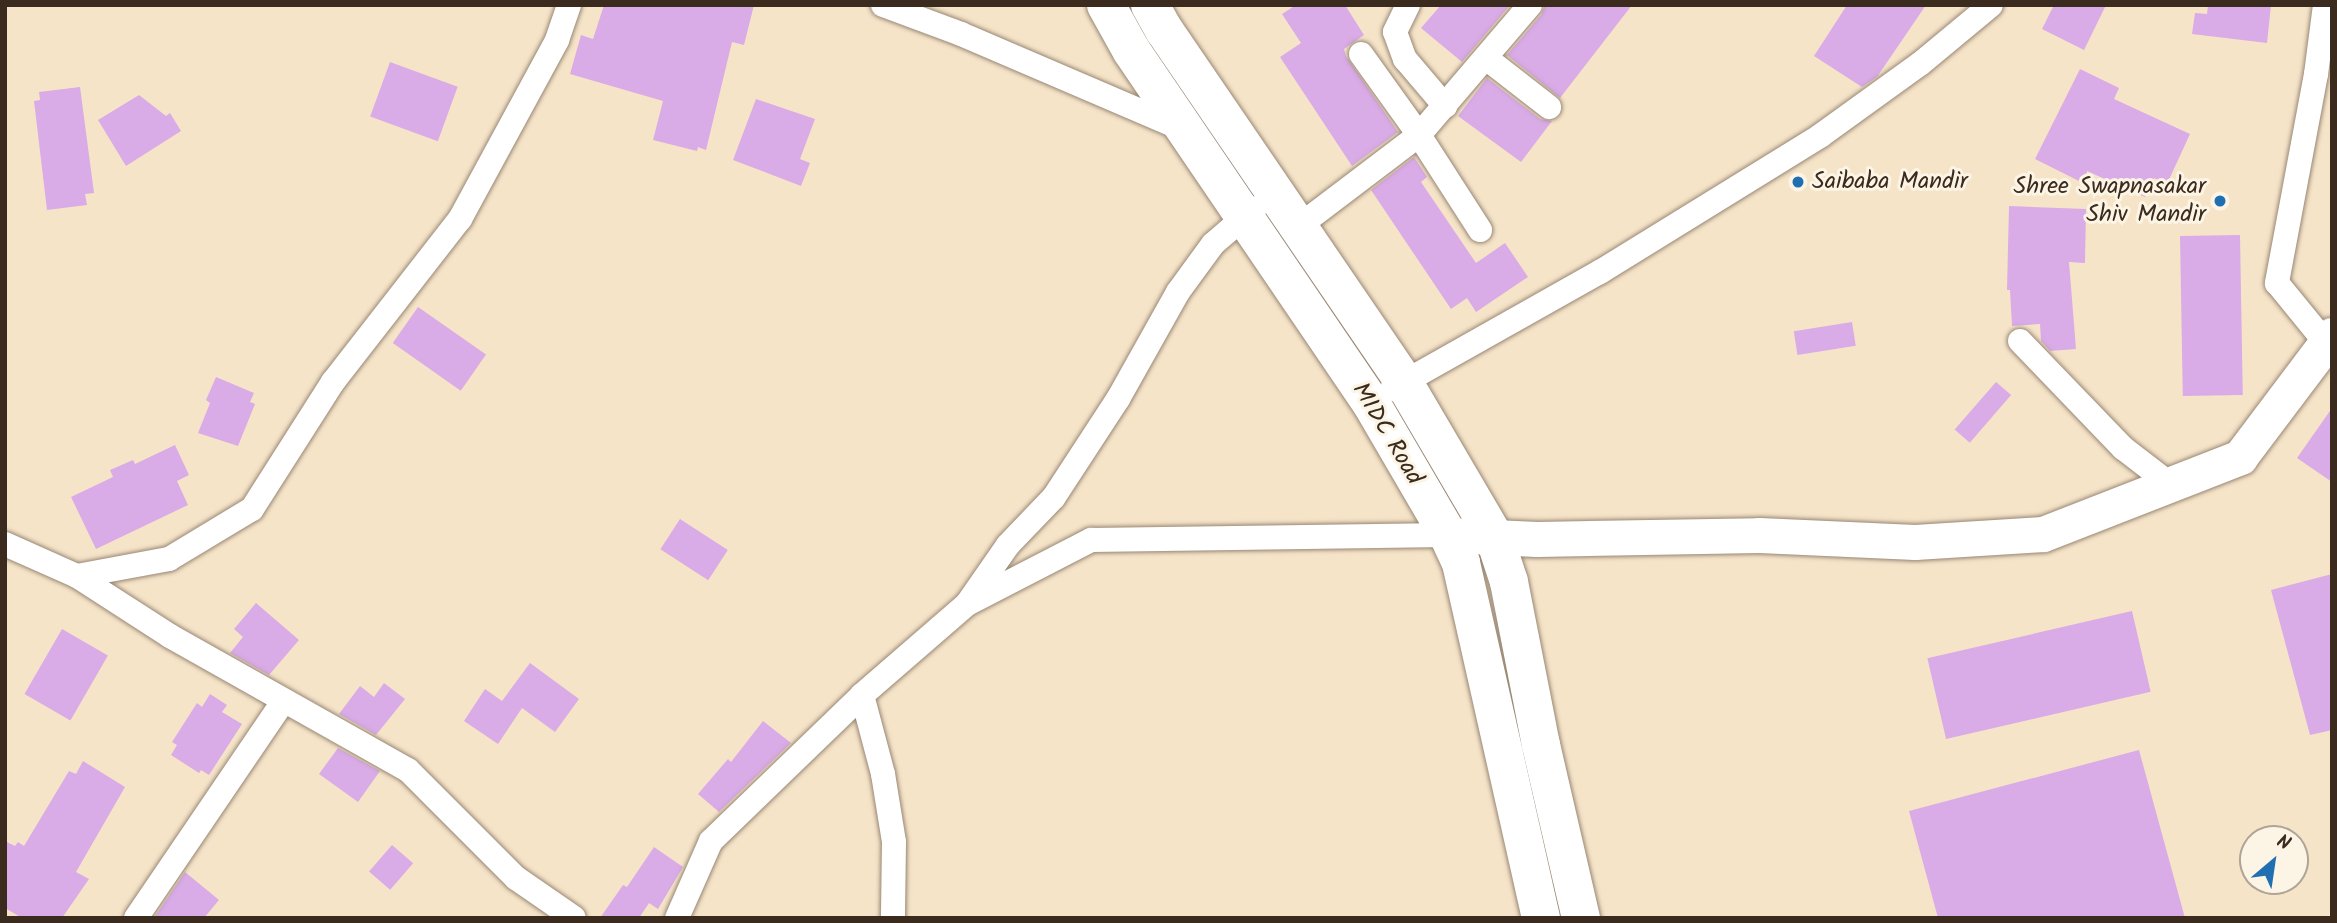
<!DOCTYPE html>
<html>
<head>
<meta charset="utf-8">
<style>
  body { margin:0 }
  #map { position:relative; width:2337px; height:923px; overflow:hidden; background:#f6e4c9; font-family:Kalam,sans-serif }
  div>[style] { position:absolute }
  .building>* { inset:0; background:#d9abe7; transform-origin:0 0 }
  .roads { filter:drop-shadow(0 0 2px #988774) drop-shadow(0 0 2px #988774) }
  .street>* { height:24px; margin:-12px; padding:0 12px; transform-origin:12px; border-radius:12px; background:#fff }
  .secondary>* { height:35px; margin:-17.5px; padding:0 17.5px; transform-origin:17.5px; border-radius:17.5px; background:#fff }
  .primary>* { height:38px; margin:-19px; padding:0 19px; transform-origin:19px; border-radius:19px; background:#fff }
  .dots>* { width:19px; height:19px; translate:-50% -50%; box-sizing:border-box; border:4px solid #fcf5e5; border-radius:50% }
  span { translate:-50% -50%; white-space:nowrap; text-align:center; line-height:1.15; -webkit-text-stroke:6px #fcf5e5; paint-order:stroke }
  .poi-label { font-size:24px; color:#3b2a1e }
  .left { translate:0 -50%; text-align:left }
  .right { translate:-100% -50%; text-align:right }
  .street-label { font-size:24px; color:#3b2a1e }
  .frame { position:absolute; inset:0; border:7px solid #3b2a1e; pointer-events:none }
  .north { position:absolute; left:2239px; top:825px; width:70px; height:70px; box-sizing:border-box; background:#fcf5e5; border:2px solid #afa495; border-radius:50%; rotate:29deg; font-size:19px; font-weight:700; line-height:28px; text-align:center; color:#3b2a1e }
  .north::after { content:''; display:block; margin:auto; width:24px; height:32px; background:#1f6fb2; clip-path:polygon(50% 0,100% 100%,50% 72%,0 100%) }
</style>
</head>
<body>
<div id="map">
  <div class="building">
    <i style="clip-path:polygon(604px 5px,754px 5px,744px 45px,732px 42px,706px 150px,698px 147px,697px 151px,653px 140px,663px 101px,570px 74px,581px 35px,593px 39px)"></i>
    <i style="clip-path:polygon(1296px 5px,1345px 5px,1364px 35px,1344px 49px,1346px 56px,1398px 132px,1352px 166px,1280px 57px,1301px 43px,1282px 14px)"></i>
    <i style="clip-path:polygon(1441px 5px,1510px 5px,1462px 62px,1421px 28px)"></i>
    <i style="clip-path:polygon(1545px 5px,1632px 5px,1560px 98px,1507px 55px,1541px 15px)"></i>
    <i style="clip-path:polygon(1847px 5px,1926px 5px,1877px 77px,1862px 87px,1814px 56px)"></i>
    <i style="clip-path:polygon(2054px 5px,2106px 5px,2084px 50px,2042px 29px)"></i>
    <i style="clip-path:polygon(2208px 5px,2271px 5px,2267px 43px,2192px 34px,2195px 13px,2207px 14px)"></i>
    <i style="left:390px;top:62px;width:72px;height:58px;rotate:20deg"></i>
    <i style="clip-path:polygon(2080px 69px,2119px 88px,2114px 99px,2190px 134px,2167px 184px,2154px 178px,2145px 197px,2087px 171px,2087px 185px,2035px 159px)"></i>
    <i style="clip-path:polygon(1487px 78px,1540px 119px,1552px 121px,1521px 162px,1458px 116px)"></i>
    <i style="clip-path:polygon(80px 87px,94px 193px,85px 194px,87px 205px,47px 210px,34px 101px,40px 100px,39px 92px)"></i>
    <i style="clip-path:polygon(139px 95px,166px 116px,170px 113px,181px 131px,126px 166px,98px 120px)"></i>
    <i style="clip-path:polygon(756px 99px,815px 119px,800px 159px,810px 163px,801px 186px,733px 160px)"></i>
    <i style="clip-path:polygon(1414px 157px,1427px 177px,1421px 182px,1476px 263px,1505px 243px,1528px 277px,1476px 312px,1467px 298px,1451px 309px,1371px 190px)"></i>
    <i style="clip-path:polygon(2009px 206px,2086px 209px,2085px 263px,2069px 262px,2076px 349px,2050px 351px,2041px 341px,2040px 324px,2012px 326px,2010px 290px,2007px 290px)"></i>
    <i style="left:2240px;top:235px;width:160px;height:60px;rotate:89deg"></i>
    <i style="left:418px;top:307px;width:83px;height:44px;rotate:35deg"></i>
    <i style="left:1852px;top:322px;width:24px;height:59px;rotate:81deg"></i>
    <i style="clip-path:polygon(216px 377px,254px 393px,250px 402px,255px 404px,238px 446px,198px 433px,210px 403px,206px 400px)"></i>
    <i style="left:1996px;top:382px;width:20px;height:63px;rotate:41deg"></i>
    <i style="clip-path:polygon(2332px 408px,2332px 482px,2297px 458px)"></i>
    <i style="clip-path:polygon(175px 445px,189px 475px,177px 481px,188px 505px,96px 549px,71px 497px,113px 477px,110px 470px,133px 460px,135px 464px)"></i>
    <i style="left:680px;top:519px;width:57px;height:36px;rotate:33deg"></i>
    <i style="clip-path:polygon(2332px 574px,2332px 730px,2310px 735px,2271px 590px)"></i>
    <i style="clip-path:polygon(256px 603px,299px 640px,269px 675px,230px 653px,243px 637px,234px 629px)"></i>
    <i style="left:2132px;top:611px;width:83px;height:210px;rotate:77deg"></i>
    <i style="left:62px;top:629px;width:53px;height:75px;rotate:30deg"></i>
    <i style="clip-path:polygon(530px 663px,579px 699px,555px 732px,522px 708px,498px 744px,464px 721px,485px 689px,502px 701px)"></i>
    <i style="clip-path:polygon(384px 683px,405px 699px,376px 735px,339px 714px,360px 686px,374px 697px)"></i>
    <i style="clip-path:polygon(210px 694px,227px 705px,222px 712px,242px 724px,209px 775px,201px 770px,199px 773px,171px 755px,177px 745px,172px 742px,197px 703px,202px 707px)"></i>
    <i style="clip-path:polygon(763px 721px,791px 743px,719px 812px,698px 794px,728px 759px,731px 762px)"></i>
    <i style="clip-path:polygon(338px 748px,380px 771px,358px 802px,319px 774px)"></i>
    <i style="clip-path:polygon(2139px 750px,2185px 918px,1938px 918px,1909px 811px)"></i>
    <i style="clip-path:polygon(83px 761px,125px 787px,76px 872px,89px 879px,62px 918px,22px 918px,5px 908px,5px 841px,15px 846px,18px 842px,24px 846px,69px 771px,76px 774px)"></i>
    <i style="left:392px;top:845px;width:28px;height:35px;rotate:41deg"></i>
    <i style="clip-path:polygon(654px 847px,683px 867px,658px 909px,649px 903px,639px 918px,600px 918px,623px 885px,627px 887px)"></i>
    <i style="clip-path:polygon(185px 872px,219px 900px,204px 918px,154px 918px)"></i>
  </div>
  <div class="roads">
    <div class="street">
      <i style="left:883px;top:5px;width:83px;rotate:20.4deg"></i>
      <i style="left:961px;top:34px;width:241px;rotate:23.2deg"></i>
      <i style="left:1408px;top:5px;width:30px;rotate:116deg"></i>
      <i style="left:1395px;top:32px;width:29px;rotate:70deg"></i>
      <i style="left:1405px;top:59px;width:62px;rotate:49.6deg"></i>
      <i style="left:2325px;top:5px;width:70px;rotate:97.4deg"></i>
      <i style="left:2316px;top:74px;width:213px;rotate:100.6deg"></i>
      <i style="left:2277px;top:283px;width:77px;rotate:50.8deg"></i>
      <i style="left:1361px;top:54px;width:100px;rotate:54.4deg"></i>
      <i style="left:1419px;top:135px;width:113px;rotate:57.3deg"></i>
      <i style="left:1486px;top:58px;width:80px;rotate:37.9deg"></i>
      <i style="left:1299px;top:226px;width:151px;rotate:-37.2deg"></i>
      <i style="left:1419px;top:135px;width:171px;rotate:-49.5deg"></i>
      <i style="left:2020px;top:341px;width:149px;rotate:46.1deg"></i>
      <i style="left:2123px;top:448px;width:59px;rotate:37.5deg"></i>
      <i style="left:1392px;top:389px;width:239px;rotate:-29.4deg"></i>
      <i style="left:1600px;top:272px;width:259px;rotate:-31.7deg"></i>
      <i style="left:1820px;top:136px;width:123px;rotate:-35.8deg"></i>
      <i style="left:1920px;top:64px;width:92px;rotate:-39.7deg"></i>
      <i style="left:5px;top:544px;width:79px;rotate:24deg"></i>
      <i style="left:77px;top:576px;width:94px;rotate:-10.5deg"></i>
      <i style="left:169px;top:559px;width:97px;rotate:-31.1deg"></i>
      <i style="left:252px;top:509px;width:151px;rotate:-57.5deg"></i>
      <i style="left:333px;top:382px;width:207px;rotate:-52.1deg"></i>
      <i style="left:460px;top:219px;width:204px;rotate:-61.5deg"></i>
      <i style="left:557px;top:40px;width:37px;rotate:-71deg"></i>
      <i style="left:77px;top:576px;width:111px;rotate:32.8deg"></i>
      <i style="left:170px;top:636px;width:273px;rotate:29.4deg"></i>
      <i style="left:408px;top:770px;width:153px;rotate:45deg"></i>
      <i style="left:516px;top:878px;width:70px;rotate:34.6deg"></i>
      <i style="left:969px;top:601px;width:68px;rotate:-55.1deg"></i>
      <i style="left:1008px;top:545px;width:66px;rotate:-46.2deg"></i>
      <i style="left:1054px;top:497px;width:117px;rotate:-56.9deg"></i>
      <i style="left:1118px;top:399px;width:123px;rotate:-60.7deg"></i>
      <i style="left:1178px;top:292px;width:59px;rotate:-53.9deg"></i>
      <i style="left:1213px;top:244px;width:55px;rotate:-40.6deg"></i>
      <i style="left:862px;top:695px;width:82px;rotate:75.1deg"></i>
      <i style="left:883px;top:774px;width:69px;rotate:80.8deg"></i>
      <i style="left:894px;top:842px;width:76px;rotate:90.8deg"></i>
      <i style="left:136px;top:918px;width:263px;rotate:-55.8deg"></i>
      <i style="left:677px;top:918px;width:84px;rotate:-66.2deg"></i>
      <i style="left:711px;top:841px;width:210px;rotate:-44deg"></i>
      <i style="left:862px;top:695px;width:139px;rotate:-40.9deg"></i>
      <i style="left:967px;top:604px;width:140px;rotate:-27.3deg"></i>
      <i style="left:1091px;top:540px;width:357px;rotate:-0.8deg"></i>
    </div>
    <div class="secondary">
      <i style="left:1448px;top:535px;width:89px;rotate:2.6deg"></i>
      <i style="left:1537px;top:539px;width:222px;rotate:-1deg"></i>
      <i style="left:1759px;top:535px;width:156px;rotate:2.6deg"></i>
      <i style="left:1915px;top:542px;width:128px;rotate:-3.6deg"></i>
      <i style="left:2043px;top:534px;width:212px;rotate:-21.3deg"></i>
      <i style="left:2240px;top:457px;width:153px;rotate:-53deg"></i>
    </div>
    <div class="primary">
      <i style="left:1106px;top:5px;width:51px;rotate:60.9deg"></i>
      <i style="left:1131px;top:50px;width:427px;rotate:55.8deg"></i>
      <i style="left:1371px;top:403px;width:153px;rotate:59.7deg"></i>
      <i style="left:1448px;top:535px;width:31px;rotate:65deg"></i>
      <i style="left:1461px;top:563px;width:364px;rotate:77.3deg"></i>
      <i style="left:1150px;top:5px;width:29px;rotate:61deg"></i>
      <i style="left:1164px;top:30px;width:425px;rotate:55.7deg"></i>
      <i style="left:1403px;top:381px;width:180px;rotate:59.6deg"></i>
      <i style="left:1494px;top:536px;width:48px;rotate:71.9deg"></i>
      <i style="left:1509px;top:582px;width:166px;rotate:78.9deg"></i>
      <i style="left:1541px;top:745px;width:178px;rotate:77deg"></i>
    </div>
  </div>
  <div class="dots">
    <i style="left:1798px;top:182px;background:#1f6fb2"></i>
    <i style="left:2220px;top:201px;background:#1f6fb2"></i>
  </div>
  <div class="poi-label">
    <span class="left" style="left:1812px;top:182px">Saibaba Mandir</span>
    <span class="right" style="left:2206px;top:201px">Shree Swapnasakar<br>Shiv Mandir</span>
  </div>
  <div class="street-label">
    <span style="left:1387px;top:434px;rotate:59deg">MIDC Road</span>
  </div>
  <div class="frame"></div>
  <div class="north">N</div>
</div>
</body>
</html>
